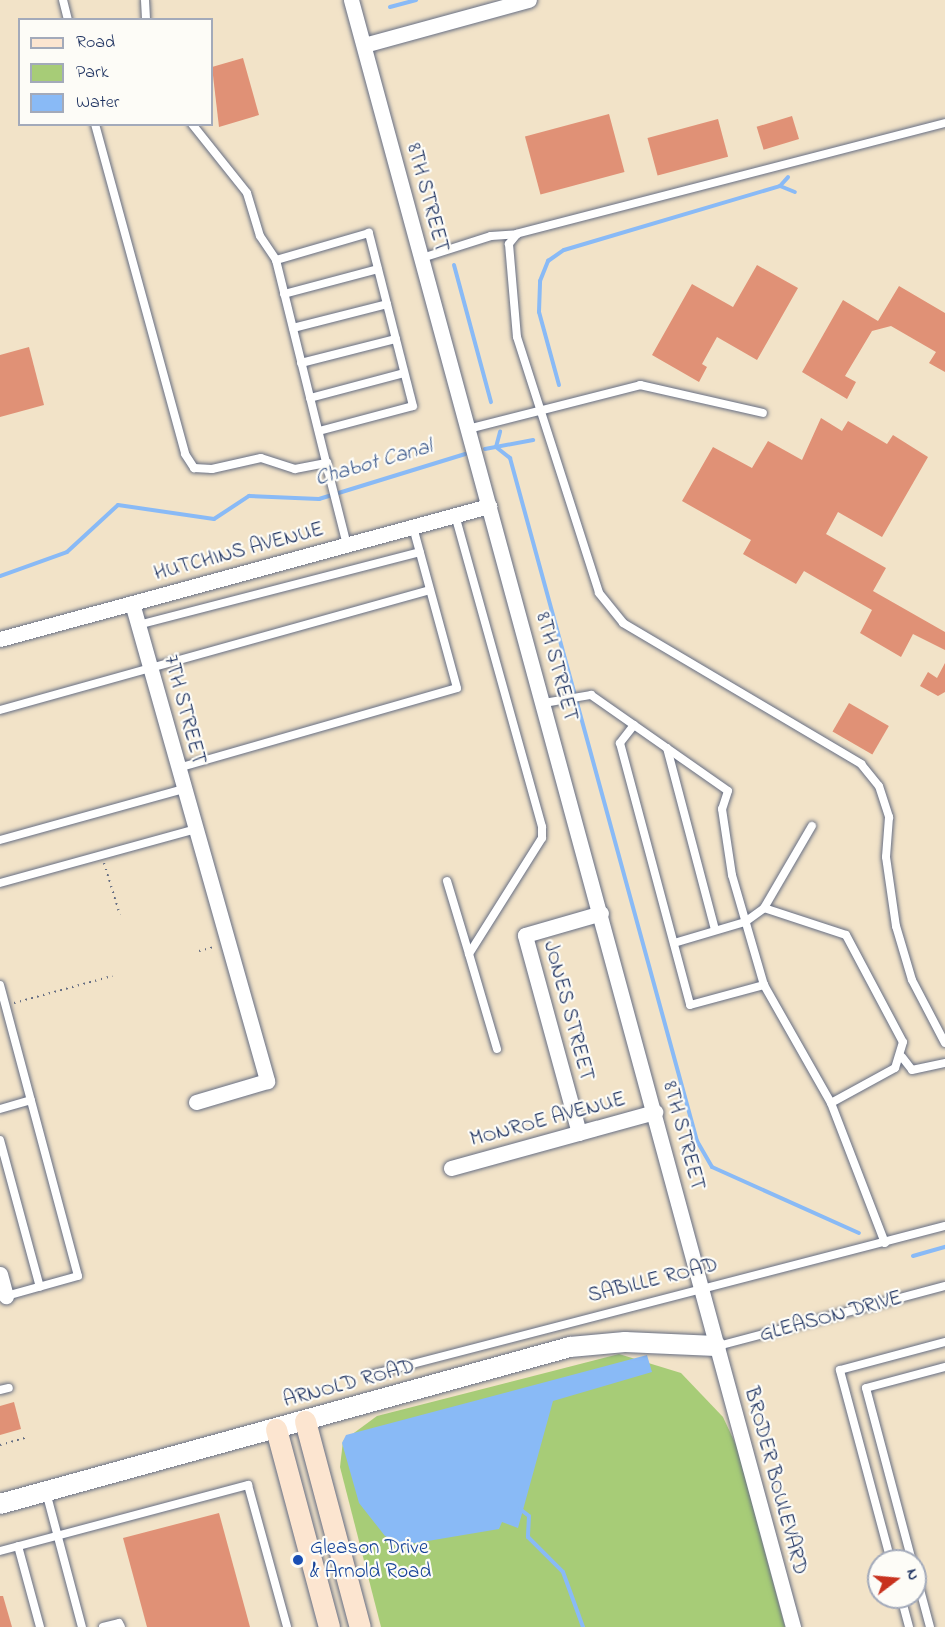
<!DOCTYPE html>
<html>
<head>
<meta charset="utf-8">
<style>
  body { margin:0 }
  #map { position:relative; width:945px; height:1627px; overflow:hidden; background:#f2e3c8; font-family:"Indie Flower",sans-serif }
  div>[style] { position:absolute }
  .green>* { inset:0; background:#a7cc77 }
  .water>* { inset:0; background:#89baf6 }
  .stream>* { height:4px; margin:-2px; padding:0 2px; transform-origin:2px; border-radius:2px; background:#89baf6 }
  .building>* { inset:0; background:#e09176; transform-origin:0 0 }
  .path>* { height:2px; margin-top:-1px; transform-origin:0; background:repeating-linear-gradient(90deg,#666e83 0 1.5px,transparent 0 6px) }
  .roads { filter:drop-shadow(0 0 2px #666e83) drop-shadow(0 0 2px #666e83) }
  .service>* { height:8px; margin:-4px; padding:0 4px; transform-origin:4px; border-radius:4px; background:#fff }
  .minor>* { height:15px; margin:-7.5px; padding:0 7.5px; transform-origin:7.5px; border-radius:7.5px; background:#fff }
  .tertiary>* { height:20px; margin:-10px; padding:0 10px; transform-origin:10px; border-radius:10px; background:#fff }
  .secondary>* { height:21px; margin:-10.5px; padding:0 10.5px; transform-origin:10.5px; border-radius:10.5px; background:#fce5d0 }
  .dots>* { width:16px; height:16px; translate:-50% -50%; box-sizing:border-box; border:3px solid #fdfcf7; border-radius:50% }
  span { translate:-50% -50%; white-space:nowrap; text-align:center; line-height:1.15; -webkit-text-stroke:4.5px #fdfcf7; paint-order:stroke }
  .street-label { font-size:21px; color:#1b2f5e }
  .transit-label { font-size:21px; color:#164399 }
  .left { translate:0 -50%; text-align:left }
  .water-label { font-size:22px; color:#3c598c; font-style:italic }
  .legend { position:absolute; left:18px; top:18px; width:195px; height:108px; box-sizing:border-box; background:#fdfcf7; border:2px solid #a3aaba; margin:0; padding:8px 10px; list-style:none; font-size:18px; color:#1b2f5e }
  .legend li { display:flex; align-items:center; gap:12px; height:30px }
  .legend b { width:30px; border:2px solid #a3aaba }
  .north { position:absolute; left:867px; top:1549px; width:60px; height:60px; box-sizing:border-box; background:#fdfcf7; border:2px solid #a3aaba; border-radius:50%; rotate:74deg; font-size:16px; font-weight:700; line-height:24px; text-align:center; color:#1b2f5e }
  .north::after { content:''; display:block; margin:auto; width:21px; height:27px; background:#c8321e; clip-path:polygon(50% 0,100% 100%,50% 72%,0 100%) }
</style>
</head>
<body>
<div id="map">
  <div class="green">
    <i style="clip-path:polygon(619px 1354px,681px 1373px,723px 1417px,737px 1447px,785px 1627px,381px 1627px,340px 1467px,343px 1441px,377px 1416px)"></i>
  </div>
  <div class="water">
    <i style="clip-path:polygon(647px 1355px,652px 1372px,553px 1401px,518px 1528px,502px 1522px,499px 1529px,404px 1545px,385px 1536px,359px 1503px,342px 1443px,346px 1435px)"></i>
  </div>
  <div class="stream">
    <i style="left:390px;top:7px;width:27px;rotate:-15deg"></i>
    <i style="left:780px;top:186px;width:12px;rotate:-48deg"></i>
    <i style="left:454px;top:265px;width:142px;rotate:74.9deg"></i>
    <i style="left:559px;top:385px;width:76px;rotate:-105.3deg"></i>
    <i style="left:539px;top:312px;width:31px;rotate:-88deg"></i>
    <i style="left:540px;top:281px;width:22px;rotate:-68deg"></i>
    <i style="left:548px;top:261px;width:19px;rotate:-35deg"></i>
    <i style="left:564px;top:250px;width:225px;rotate:-16.5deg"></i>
    <i style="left:780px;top:186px;width:16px;rotate:22deg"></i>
    <i style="left:496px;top:447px;width:18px;rotate:38deg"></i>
    <i style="left:510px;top:458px;width:708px;rotate:74.69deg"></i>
    <i style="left:697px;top:1141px;width:30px;rotate:60deg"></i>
    <i style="left:712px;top:1167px;width:161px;rotate:24.2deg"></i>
    <i style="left:496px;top:447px;width:16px;rotate:-75deg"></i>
    <i style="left:485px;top:449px;width:49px;rotate:-10.6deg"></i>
    <i style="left:0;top:576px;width:71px;rotate:-19.7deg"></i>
    <i style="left:67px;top:552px;width:69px;rotate:-42.7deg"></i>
    <i style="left:118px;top:505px;width:97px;rotate:8.3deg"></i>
    <i style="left:214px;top:519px;width:42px;rotate:-33.3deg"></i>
    <i style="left:249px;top:496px;width:70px;rotate:2.5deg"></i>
    <i style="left:319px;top:499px;width:153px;rotate:-17.1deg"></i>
    <i style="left:913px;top:1256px;width:33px;rotate:-16deg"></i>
    <i style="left:520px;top:1509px;width:11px;rotate:38deg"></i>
    <i style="left:529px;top:1516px;width:21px;rotate:93deg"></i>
    <i style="left:528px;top:1537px;width:49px;rotate:45deg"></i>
    <i style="left:563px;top:1572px;width:59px;rotate:70deg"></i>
  </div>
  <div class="building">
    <i style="clip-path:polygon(243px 58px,259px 115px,219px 127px,212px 67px)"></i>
    <i style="left:609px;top:114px;width:60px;height:87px;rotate:75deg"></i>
    <i style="left:792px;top:116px;width:24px;height:37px;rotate:73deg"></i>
    <i style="left:718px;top:119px;width:39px;height:73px;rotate:75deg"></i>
    <i style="clip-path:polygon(757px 265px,798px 288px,757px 360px,717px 337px,702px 364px,707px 367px,699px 382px,652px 355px,692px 284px,733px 307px)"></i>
    <i style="clip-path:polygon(899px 286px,945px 313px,945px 372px,929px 363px,936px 352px,891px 326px,872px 331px,845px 376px,856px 382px,847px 399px,802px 372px,843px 300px,878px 321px)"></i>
    <i style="clip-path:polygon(29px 347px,44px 405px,0 417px,0 355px)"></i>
    <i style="clip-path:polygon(821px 418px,842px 431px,848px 421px,887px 444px,893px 435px,928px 457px,882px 537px,838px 512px,826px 534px,886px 568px,873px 591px,945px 632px,945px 650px,913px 634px,901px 657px,860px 633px,872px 610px,804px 571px,796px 584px,743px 554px,751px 540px,682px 501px,713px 447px,752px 468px,768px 441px,802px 460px)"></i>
    <i style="clip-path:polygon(945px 663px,945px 692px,938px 696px,920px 686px,928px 672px,937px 678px)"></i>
    <i style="left:849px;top:703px;width:46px;height:33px;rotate:30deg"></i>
    <i style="clip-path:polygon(14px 1402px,21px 1429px,0 1435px,0 1406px)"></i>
    <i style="clip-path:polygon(219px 1513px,250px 1627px,147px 1627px,123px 1538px)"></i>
    <i style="clip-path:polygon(0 1596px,3px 1596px,12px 1627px,0 1627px)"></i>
  </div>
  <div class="path">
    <i style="left:104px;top:863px;width:54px;rotate:72.9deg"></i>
    <i style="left:199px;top:951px;width:16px;rotate:-15deg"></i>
    <i style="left:14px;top:1003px;width:102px;rotate:-15.4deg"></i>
    <i style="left:0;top:1445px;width:29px;rotate:-16deg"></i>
  </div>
  <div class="roads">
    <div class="service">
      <i style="left:63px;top:0;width:21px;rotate:76deg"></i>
      <i style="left:145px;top:0;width:20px;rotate:87deg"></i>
      <i style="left:945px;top:123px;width:442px;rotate:165.5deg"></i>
      <i style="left:517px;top:234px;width:13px;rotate:129deg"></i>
      <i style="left:509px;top:244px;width:93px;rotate:85.1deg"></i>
      <i style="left:517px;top:337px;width:269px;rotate:72.2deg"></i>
      <i style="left:599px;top:593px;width:38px;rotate:51deg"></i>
      <i style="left:623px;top:623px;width:277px;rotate:30.6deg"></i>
      <i style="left:861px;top:764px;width:28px;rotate:51deg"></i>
      <i style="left:879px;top:786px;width:33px;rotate:72deg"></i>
      <i style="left:889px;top:817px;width:40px;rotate:94.3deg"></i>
      <i style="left:886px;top:857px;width:70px;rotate:81.8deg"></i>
      <i style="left:896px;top:926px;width:56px;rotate:73.5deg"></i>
      <i style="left:912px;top:980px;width:71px;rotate:62.4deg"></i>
      <i style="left:95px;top:124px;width:342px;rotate:74.7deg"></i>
      <i style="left:185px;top:454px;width:17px;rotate:57deg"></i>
      <i style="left:194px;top:468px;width:18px;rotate:3deg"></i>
      <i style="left:212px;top:469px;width:50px;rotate:-12.7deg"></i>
      <i style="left:261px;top:458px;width:36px;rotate:18deg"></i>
      <i style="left:295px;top:469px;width:33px;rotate:-11deg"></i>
      <i style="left:192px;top:124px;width:88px;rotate:51.4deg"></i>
      <i style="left:247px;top:193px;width:45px;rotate:73.2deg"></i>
      <i style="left:260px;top:236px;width:29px;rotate:56deg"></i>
      <i style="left:422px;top:258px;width:72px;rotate:-17.7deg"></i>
      <i style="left:491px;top:236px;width:26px;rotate:-4deg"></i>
      <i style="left:284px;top:294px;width:97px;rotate:-14.9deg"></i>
      <i style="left:293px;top:328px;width:97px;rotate:-14.3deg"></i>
      <i style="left:301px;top:363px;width:98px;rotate:-14.2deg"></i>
      <i style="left:310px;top:398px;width:97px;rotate:-14.9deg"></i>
      <i style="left:468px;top:429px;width:178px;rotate:-14.3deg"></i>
      <i style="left:640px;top:385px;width:126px;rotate:12.8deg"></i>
      <i style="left:319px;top:431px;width:97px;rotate:-14.9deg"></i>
      <i style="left:413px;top:406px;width:179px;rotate:-104.3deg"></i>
      <i style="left:369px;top:233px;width:97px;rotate:163.8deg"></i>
      <i style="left:276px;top:260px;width:225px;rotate:76.1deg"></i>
      <i style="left:330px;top:478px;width:69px;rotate:75.8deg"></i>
      <i style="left:455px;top:515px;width:324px;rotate:74.4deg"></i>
      <i style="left:542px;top:827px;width:11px;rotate:90deg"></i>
      <i style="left:542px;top:838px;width:137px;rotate:122.2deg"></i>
      <i style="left:469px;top:954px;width:99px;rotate:73.6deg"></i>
      <i style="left:138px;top:625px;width:291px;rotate:-14.5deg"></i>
      <i style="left:544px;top:703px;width:48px;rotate:-9.7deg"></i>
      <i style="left:591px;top:695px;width:167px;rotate:35deg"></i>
      <i style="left:728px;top:791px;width:19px;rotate:108deg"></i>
      <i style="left:722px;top:809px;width:67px;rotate:81.4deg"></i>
      <i style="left:732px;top:875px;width:115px;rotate:73.8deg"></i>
      <i style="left:764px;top:985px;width:136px;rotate:60.4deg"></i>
      <i style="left:831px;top:1103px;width:150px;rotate:68.9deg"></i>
      <i style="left:0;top:710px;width:446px;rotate:-15.6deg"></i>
      <i style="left:634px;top:725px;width:23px;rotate:128deg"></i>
      <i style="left:620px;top:743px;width:271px;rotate:75deg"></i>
      <i style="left:690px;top:1005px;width:77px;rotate:-15.1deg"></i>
      <i style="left:667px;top:748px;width:188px;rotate:75.2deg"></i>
      <i style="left:178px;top:768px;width:290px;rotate:-16deg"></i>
      <i style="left:457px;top:688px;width:167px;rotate:-105.3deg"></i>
      <i style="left:0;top:840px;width:191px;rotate:-15.5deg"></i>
      <i style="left:447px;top:881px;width:76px;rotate:73.2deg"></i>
      <i style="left:0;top:883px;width:203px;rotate:-15.4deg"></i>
      <i style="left:764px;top:908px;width:86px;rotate:18.2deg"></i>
      <i style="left:846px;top:935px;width:121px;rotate:62deg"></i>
      <i style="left:903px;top:1042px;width:27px;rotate:107deg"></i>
      <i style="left:895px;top:1068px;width:73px;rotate:151.3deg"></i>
      <i style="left:674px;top:943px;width:74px;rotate:-16.5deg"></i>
      <i style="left:745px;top:922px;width:24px;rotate:-36deg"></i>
      <i style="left:764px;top:908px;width:95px;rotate:-59.7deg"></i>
      <i style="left:0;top:985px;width:301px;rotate:75deg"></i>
      <i style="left:78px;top:1276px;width:75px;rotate:164.5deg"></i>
      <i style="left:902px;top:1057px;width:16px;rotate:52deg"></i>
      <i style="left:912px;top:1070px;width:34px;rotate:-12deg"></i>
      <i style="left:0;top:1109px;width:32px;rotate:-16deg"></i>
      <i style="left:0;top:1140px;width:152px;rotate:74.8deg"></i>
      <i style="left:718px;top:1346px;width:235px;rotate:-14.8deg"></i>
      <i style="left:370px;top:1375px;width:594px;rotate:-14.53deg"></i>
      <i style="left:0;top:1390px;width:9px;rotate:-13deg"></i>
      <i style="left:46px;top:1492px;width:140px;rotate:75.1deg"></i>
      <i style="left:18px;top:1546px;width:84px;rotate:74.8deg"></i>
      <i style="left:0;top:1551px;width:257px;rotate:-14.9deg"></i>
      <i style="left:248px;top:1485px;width:147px;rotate:74.6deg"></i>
      <i style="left:891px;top:1561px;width:198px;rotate:-105deg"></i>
      <i style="left:840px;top:1370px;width:109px;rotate:-14.9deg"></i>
      <i style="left:912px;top:1561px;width:179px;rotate:-104.9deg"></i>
      <i style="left:866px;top:1388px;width:82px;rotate:-14.9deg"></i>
      <i style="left:915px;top:1571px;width:58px;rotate:75deg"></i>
      <i style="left:901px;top:1597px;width:31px;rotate:75deg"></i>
      <i style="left:103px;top:1627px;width:16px;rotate:-14deg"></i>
      <i style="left:119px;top:1623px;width:4px;rotate:63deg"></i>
    </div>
    <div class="minor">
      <i style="left:351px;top:0;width:1686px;rotate:74.8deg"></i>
      <i style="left:364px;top:45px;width:171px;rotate:-15.3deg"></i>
      <i style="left:132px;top:603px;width:497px;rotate:74.2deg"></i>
      <i style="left:267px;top:1081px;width:74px;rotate:163.5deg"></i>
      <i style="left:0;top:639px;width:507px;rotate:-15.22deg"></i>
      <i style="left:579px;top:1133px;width:205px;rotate:-105.3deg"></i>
      <i style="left:525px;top:935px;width:79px;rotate:-16.1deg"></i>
      <i style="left:451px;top:1168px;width:212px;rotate:-15.4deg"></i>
      <i style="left:0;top:1274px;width:23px;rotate:75deg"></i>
    </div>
    <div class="tertiary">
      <i style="left:0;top:1504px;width:591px;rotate:-15.4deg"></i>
      <i style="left:570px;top:1347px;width:55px;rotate:-5.2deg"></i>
      <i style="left:625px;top:1342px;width:91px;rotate:2.5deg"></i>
    </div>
    <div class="secondary">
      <i style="left:305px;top:1421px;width:213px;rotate:75.1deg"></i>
      <i style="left:276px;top:1429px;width:205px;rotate:75deg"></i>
    </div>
  </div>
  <div class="dots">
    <i style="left:298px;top:1560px;background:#1a4fb4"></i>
  </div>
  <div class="street-label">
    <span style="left:427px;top:198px;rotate:75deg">8TH STREET</span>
    <span style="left:239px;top:552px;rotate:-15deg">HUTCHINS AVENUE</span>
    <span style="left:556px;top:667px;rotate:75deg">8TH STREET</span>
    <span style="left:184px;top:710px;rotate:75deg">7TH STREET</span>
    <span style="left:568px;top:1011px;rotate:75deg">JONES STREET</span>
    <span style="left:548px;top:1120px;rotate:-15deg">MONROE AVENUE</span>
    <span style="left:683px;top:1136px;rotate:75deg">8TH STREET</span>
    <span style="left:653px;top:1281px;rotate:-14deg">SABILLE ROAD</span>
    <span style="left:831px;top:1317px;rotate:-15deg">GLEASON DRIVE</span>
    <span style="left:349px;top:1384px;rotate:-15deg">ARNOLD ROAD</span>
    <span style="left:775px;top:1481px;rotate:75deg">BRODER BOULEVARD</span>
  </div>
  <div class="transit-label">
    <span class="left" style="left:310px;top:1560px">Gleason Drive<br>&amp; Arnold Road</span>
  </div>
  <div class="water-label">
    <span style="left:374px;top:464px;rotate:-16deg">Chabot Canal</span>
  </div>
  <ul class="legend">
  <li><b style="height:8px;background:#fce5d0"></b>Road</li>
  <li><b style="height:16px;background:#a7cc77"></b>Park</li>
  <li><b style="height:16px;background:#89baf6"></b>Water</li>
  </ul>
  <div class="north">N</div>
</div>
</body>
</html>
